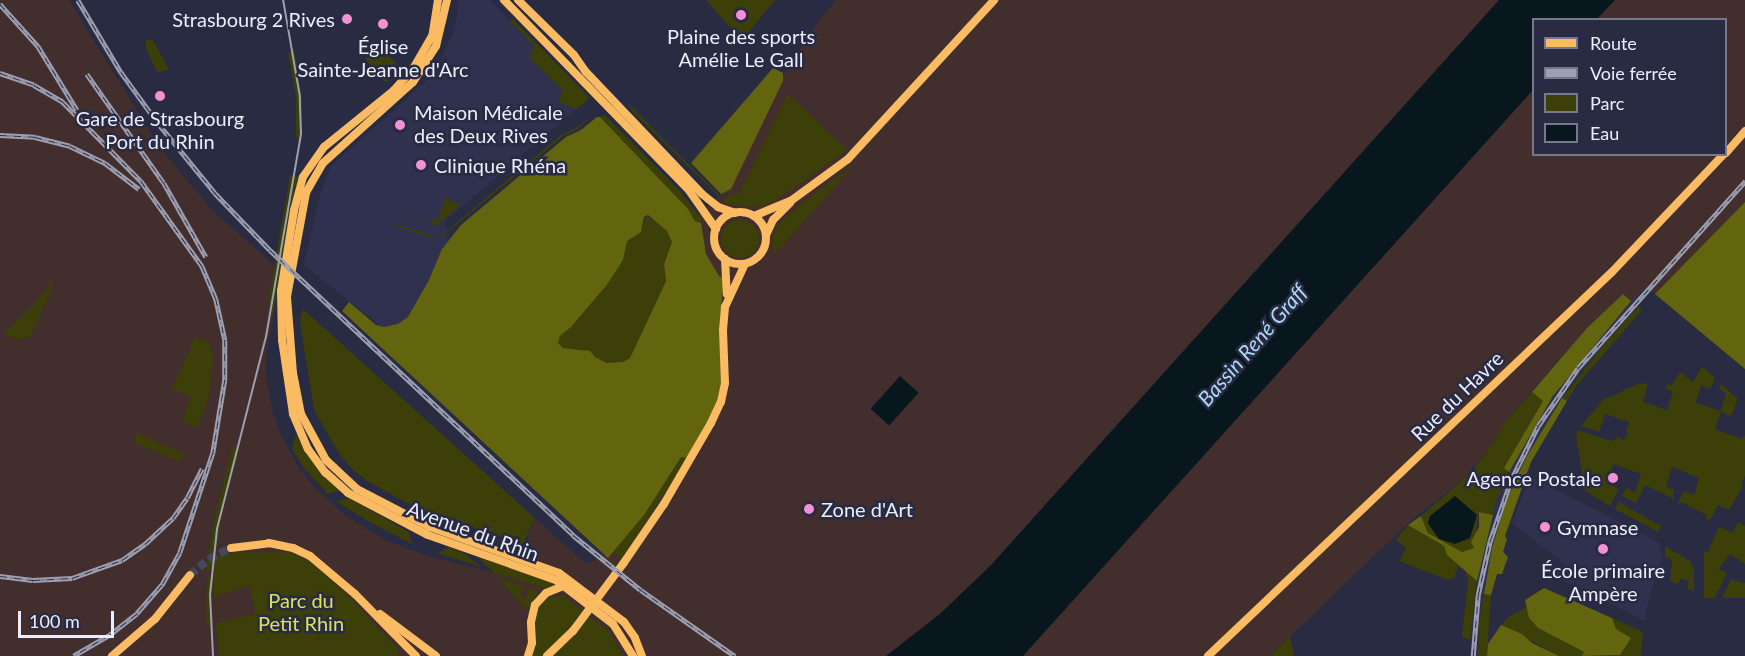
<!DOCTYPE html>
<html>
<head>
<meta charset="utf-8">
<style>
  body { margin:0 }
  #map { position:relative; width:1745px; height:656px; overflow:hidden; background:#282b41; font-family:Lato,sans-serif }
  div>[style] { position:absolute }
  .industrial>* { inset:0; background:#432e2e }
  .built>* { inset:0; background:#2f314e }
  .green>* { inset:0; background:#3c3f08; transform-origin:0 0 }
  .round { border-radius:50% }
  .forest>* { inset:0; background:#62650d }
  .water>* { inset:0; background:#08161e; transform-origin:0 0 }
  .major-tunnel>* { height:8px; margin-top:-4px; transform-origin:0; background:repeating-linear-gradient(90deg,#45485d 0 8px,transparent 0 12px) }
  .major>* { height:8px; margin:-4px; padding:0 4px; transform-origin:4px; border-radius:4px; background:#fabb62 }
  .major>.ring { margin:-4px; padding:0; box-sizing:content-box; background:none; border:8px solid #fabb62; border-radius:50% }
  .tram>* { height:1.5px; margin:-0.75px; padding:0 0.75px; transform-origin:0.75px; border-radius:0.75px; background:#9da0b2 }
  .rail>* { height:4.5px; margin-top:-2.25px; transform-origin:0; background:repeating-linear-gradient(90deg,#282b41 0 7px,#9da0b2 0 14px); box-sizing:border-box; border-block:2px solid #9da0b2 }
  .dots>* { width:16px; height:16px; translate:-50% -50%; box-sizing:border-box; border:3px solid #282b41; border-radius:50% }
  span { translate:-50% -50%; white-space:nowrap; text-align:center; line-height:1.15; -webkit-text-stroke:5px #282b41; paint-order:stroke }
  .poi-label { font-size:20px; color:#eaedfc }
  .right { translate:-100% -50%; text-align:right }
  .left { translate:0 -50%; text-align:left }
  .street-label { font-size:20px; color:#eaedfc }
  .park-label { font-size:20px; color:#dbe259 }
  .water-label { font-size:21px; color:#aadaf6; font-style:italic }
  .legend { position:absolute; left:1532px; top:18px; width:195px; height:138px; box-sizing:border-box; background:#282b41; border:2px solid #76798c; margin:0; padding:8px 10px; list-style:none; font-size:18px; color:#eaedfc }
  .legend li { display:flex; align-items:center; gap:12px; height:30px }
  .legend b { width:30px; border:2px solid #76798c }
  .scale { position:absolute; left:18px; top:611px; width:96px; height:27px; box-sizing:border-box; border:3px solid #eaedfc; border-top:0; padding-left:8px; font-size:18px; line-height:21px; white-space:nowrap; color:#eaedfc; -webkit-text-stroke:4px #282b41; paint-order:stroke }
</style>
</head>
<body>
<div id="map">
  <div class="industrial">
    <i style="clip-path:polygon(evenodd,0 0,69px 0,158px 145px,213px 211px,282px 272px,267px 349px,266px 376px,273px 413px,282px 438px,301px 471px,314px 487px,346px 516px,385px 540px,430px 557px,513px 577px,535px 518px,586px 564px,608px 553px,696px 218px,727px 188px,788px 68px,812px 30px,836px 0,1745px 0,1745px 202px,1655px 294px,1647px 286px,1632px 301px,1623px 294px,1587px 328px,1506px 421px,1482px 459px,1464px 479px,1408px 523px,1270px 656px,0 656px,0 0,1534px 20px,1726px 20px,1726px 154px,1534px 154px,1534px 20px)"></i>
  </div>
  <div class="built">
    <i style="clip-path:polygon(459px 0,490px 0,584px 97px,582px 104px,445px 221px,449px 245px,412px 326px,385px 330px,304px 265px,320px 196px,331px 166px,435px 73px,455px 28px)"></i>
    <i style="clip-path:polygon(1647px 286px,1651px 290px,1637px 304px,1639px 306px,1571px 384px,1527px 456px,1492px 548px,1479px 623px,1478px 656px,1470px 656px,1473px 601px,1482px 556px,1495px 503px,1509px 472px,1533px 427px,1572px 370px,1631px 301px)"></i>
    <i style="clip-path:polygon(1530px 476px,1658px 542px,1663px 556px,1648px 602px,1645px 621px,1550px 574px,1566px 565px,1512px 523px)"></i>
  </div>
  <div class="green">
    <i style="clip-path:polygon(706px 0,775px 0,748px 33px,734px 32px)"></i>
    <i style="clip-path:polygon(512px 18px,588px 96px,588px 100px,577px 109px,558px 102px,563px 90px,529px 58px,534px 46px,510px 21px)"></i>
    <i style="clip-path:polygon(152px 39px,160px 53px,169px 70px,157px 72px,146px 49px,146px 40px)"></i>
    <i style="left:380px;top:46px;width:31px;height:20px;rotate:48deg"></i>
    <i style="clip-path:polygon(294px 49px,302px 100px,301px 145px,296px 137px,296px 96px,288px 53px)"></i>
    <i style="clip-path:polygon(788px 94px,847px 150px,775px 201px,758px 207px,725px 204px,723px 199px,739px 193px)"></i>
    <i style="clip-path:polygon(626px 101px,718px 194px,720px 198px,633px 112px)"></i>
    <i style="clip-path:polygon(595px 112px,578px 129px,563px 136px,444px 235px,429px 237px,396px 226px,396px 224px,433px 236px,443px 234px,562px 134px,576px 128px)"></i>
    <i style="clip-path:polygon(605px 115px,680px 191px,701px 218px,701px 223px,695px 221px,688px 209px,600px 117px)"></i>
    <i style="clip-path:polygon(853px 166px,826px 197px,774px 255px,772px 239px,778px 225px,807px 199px)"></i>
    <i style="clip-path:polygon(290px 175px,299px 177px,273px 313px,268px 303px)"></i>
    <i style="clip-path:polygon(446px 197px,460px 206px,437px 225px,432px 225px,400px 214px,430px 224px,431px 220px,437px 221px)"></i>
    <i style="clip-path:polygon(646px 215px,667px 230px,672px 242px,664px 263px,666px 281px,630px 358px,623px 362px,607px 363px,583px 350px,563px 348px,558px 343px,560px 336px,571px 327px,606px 286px,627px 240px,641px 232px)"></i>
    <i class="round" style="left:721px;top:220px;width:38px;height:38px"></i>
    <i style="clip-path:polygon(56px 277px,31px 336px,20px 340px,3px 334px,32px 307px)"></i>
    <i style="clip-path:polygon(1639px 306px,1642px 310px,1577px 385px,1567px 401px,1562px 398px,1603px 346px)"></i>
    <i style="clip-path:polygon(303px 309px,535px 518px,523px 544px,414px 507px,367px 481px,352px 469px,340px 455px,314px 410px,302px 335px,300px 319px)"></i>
    <i style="clip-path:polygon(195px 337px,210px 343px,213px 358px,209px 397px,197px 428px,182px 420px,191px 397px,172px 389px)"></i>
    <i style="clip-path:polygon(1702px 366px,1715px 378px,1710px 389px,1701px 385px,1696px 403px,1721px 411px,1726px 393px,1719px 389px,1721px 384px,1738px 399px,1731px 416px,1721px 412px,1715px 429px,1742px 439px,1745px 435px,1745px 476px,1741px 485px,1743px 486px,1729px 510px,1718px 505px,1710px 521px,1705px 518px,1706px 515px,1682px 502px,1677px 505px,1684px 491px,1694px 495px,1699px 478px,1672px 467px,1666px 486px,1674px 490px,1672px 503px,1672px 498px,1645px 485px,1636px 503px,1622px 496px,1626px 488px,1635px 492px,1641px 474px,1613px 464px,1608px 482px,1619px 489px,1610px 506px,1585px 491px,1576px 436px,1578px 430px,1611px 441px,1618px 437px,1624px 440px,1628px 433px,1626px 431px,1629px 422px,1605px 414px,1599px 432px,1581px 426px,1603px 400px,1640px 383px,1648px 384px,1643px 402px,1667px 410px,1673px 392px,1665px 388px,1667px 384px,1671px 386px,1680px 372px,1693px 382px)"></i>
    <i style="clip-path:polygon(1532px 392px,1543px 401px,1505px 468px,1509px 472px,1495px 503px,1493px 515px,1479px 512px,1474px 548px,1462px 552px,1436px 539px,1428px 533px,1421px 516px,1464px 479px,1482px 459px,1506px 421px)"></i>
    <i style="left:137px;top:433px;width:51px;height:9px;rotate:24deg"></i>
    <i style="clip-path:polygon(296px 434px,304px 449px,339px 491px,328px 494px,304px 468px,292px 449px)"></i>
    <i style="clip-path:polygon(232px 447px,239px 450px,224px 505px,215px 557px,233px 553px,290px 552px,312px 563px,335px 582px,397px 648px,398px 656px,219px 656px,216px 623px,255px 614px,250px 586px,214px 597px,214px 567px,206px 572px,214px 520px)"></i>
    <i style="clip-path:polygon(681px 456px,688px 458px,618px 565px,616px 564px,621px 558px,613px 552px,644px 515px)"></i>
    <i style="clip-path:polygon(349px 498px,409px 532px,412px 544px,368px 521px,336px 501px)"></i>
    <i style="clip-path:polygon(1619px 502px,1659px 525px,1663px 522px,1658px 532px,1615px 509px)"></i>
    <i style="clip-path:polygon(1738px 522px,1745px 526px,1745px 564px,1730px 554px,1719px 569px,1727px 573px,1715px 598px,1704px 598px,1704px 551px,1708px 552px,1719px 526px,1732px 533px)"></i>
    <i style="clip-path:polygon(1408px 525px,1444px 546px,1477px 581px,1470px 640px,1462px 637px,1468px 581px,1465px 570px,1458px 567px,1454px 578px,1448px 580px,1399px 561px,1406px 548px,1396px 540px)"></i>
    <i style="clip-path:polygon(1665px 546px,1690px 561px,1694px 569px,1694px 591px,1687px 589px,1689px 581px,1681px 578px,1678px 584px,1670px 581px,1672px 560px,1665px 557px)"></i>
    <i style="clip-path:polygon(449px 547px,465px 554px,481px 567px,438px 553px)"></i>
    <i style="clip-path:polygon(477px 557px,552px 582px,557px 585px,547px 589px,494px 573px)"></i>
    <i style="clip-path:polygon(213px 574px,212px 624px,206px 626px,207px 579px)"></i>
    <i style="clip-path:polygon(498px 578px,525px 587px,520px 593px,523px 599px,527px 597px,528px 588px,538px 592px,527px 611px)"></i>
    <i style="clip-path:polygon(1731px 579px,1745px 583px,1745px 598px,1722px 598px)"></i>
    <i style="clip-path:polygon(1484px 594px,1491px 595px,1487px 656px,1478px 656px,1479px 623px)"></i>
    <i style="clip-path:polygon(547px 595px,551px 598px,563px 595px,584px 612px,548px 652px,543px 656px,532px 656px,535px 612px)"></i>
    <i style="clip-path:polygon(1527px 607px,1529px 618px,1538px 628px,1584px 652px,1582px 656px,1559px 656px,1501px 625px,1510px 616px)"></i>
    <i style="clip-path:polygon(589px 616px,609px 631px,623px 656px,553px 656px)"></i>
    <i style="clip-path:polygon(1612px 618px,1643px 632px,1641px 656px,1615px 656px,1616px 629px)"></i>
    <i style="clip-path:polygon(1290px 637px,1294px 656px,1270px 656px)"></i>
  </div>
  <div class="forest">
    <i style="clip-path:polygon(773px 68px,783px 73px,783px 81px,731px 189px,721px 194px,691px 163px)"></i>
    <i style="clip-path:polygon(evenodd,597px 117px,600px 117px,688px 209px,695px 221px,701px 223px,706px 254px,719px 276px,724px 278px,719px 331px,722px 378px,718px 401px,688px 458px,681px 457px,644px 515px,608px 558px,342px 311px,349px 302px,376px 325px,384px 327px,398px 324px,408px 317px,429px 280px,442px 249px,461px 225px,566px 137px,581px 130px,597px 117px,648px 215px,667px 231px,672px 242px,664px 264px,666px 281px,630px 358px,623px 362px,607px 363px,595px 357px,590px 351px,563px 348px,558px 343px,560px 336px,571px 327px,606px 286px,623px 260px,627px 241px,641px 232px,644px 217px,648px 215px)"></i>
    <i style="clip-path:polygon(1745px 202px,1745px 369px,1655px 294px)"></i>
    <i style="clip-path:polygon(1623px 294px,1631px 301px,1553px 396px,1509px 472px,1504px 468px,1543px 401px,1532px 392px,1587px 328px)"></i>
    <i style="clip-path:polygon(1562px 398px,1567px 401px,1531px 462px,1505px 536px,1507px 539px,1503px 552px,1508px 557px,1502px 574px,1497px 574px,1491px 595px,1484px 594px,1492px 548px,1507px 499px,1527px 456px)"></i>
    <i style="clip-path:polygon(1479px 512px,1493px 515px,1477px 581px,1447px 555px,1444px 546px,1408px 525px,1421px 516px,1428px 533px,1462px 552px,1474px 548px,1471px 542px,1479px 527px)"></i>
    <i style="clip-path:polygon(1544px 588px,1612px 618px,1616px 629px,1631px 638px,1620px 655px,1582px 656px,1584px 652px,1538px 628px,1529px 618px,1525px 600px)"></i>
    <i style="clip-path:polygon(1501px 625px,1522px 634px,1532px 643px,1559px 656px,1487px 656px,1488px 644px)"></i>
  </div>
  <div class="water">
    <i style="clip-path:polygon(1499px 0,1615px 0,1597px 19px,1534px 20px,1533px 90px,1023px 656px,886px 656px,941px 613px,991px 565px)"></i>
    <i style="left:900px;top:376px;width:25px;height:44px;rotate:42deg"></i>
    <i style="clip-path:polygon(1455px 496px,1477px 515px,1470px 538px,1455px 544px,1439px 539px,1428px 523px,1430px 516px)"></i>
  </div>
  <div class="major-tunnel">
    <i style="left:190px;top:575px;width:25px;rotate:-40deg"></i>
    <i style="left:209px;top:559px;width:25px;rotate:-27deg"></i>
  </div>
  <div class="major">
    <i style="left:438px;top:0;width:36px;rotate:99deg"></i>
    <i style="left:432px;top:36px;width:39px;rotate:120deg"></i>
    <i style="left:412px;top:70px;width:28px;rotate:132deg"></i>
    <i style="left:393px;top:91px;width:89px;rotate:140.9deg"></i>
    <i style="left:324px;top:147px;width:37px;rotate:125deg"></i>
    <i style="left:303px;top:177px;width:35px;rotate:105deg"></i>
    <i style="left:294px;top:211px;width:81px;rotate:99.2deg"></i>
    <i style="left:281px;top:291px;width:49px;rotate:88.8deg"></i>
    <i style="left:282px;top:340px;width:75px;rotate:81.5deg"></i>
    <i style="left:293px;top:414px;width:38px;rotate:67deg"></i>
    <i style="left:308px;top:449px;width:29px;rotate:54deg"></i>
    <i style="left:325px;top:472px;width:31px;rotate:42deg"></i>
    <i style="left:348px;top:493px;width:90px;rotate:27.7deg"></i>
    <i style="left:428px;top:535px;width:136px;rotate:19.4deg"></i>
    <i style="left:556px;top:580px;width:72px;rotate:37.7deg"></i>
    <i style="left:613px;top:624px;width:38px;rotate:58deg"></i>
    <i style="left:447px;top:0;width:47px;rotate:103.4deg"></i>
    <i style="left:436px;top:46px;width:43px;rotate:122.6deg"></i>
    <i style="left:413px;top:82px;width:121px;rotate:138deg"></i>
    <i style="left:323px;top:163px;width:34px;rotate:120deg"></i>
    <i style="left:306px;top:193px;width:106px;rotate:100.4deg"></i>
    <i style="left:287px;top:297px;width:76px;rotate:85.5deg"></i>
    <i style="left:293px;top:373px;width:42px;rotate:79deg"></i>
    <i style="left:301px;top:414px;width:52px;rotate:61.5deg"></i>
    <i style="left:326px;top:460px;width:42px;rotate:43.1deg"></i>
    <i style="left:357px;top:489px;width:82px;rotate:27.5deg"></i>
    <i style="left:430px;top:527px;width:137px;rotate:19.6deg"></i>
    <i style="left:559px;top:573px;width:81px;rotate:37deg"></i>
    <i style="left:624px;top:622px;width:19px;rotate:55deg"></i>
    <i style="left:635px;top:638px;width:19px;rotate:69deg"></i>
    <i style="left:504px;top:0;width:264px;rotate:45.8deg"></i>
    <i style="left:688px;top:189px;width:49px;rotate:55deg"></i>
    <i style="left:518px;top:0;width:78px;rotate:44.5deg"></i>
    <i style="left:574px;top:55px;width:21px;rotate:55deg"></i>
    <i style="left:586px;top:72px;width:168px;rotate:46.4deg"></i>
    <i style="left:702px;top:194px;width:21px;rotate:39deg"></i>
    <i style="left:718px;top:207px;width:18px;rotate:19deg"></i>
    <i style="left:1726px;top:153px;width:29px;rotate:-49deg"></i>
    <i class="ring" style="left:714px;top:212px;width:44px;height:44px"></i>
    <i style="left:754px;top:216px;width:41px;rotate:-22.8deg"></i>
    <i style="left:792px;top:200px;width:69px;rotate:-36.2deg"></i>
    <i style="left:848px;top:159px;width:216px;rotate:-47.4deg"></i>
    <i style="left:766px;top:235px;width:17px;rotate:-65deg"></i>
    <i style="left:773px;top:220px;width:24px;rotate:-45deg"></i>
    <i style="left:725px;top:259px;width:35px;rotate:87deg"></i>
    <i style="left:231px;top:548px;width:38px;rotate:-7deg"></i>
    <i style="left:269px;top:543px;width:25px;rotate:12deg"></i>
    <i style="left:293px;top:548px;width:19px;rotate:25deg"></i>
    <i style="left:310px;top:556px;width:59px;rotate:40.2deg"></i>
    <i style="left:355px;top:594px;width:87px;rotate:45.5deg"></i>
    <i style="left:380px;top:614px;width:70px;rotate:36.9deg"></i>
    <i style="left:112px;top:656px;width:57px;rotate:-40.7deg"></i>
    <i style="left:155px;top:619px;width:56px;rotate:-51.5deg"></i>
    <i style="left:528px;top:656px;width:14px;rotate:-73deg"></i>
    <i style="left:532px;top:643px;width:21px;rotate:-93deg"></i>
    <i style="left:531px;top:622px;width:17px;rotate:-77deg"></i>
    <i style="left:535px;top:605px;width:16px;rotate:-47deg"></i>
    <i style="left:546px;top:593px;width:22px;rotate:-22deg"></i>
    <i style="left:547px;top:656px;width:36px;rotate:-44deg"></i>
    <i style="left:573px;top:631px;width:84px;rotate:-53.3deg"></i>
    <i style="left:623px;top:564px;width:73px;rotate:-55.7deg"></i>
    <i style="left:664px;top:504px;width:94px;rotate:-59.9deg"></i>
    <i style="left:711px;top:423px;width:23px;rotate:-65deg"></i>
    <i style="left:721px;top:402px;width:19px;rotate:-78deg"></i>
    <i style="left:725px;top:383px;width:53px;rotate:-92.2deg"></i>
    <i style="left:723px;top:330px;width:23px;rotate:-85deg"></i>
    <i style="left:725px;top:307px;width:47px;rotate:-65.1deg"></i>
    <i style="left:1208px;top:656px;width:557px;rotate:-43.55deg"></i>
    <i style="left:1612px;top:272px;width:163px;rotate:-46.5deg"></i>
  </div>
  <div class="tram">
    <i style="left:213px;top:656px;width:61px;rotate:-92.8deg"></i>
    <i style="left:210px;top:595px;width:66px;rotate:-83.9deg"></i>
    <i style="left:217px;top:529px;width:198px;rotate:-75.7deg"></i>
    <i style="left:266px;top:337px;width:206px;rotate:-80.2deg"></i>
    <i style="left:301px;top:134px;width:37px;rotate:-92deg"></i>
    <i style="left:300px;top:97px;width:98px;rotate:-99.9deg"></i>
  </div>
  <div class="rail">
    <i style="left:78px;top:0;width:84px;rotate:59.2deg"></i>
    <i style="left:121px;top:72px;width:63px;rotate:54deg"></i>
    <i style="left:158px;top:123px;width:90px;rotate:50.8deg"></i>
    <i style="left:215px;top:193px;width:79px;rotate:46deg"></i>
    <i style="left:270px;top:250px;width:416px;rotate:43.2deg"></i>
    <i style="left:573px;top:535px;width:87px;rotate:39deg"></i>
    <i style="left:641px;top:590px;width:115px;rotate:35.1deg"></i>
    <i style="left:0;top:4px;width:57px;rotate:47.9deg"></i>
    <i style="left:38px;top:46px;width:75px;rotate:58.6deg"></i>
    <i style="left:0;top:73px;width:36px;rotate:19deg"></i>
    <i style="left:34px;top:85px;width:34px;rotate:30deg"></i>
    <i style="left:63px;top:102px;width:111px;rotate:45.4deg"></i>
    <i style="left:141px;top:181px;width:105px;rotate:54.3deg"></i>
    <i style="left:202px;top:266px;width:36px;rotate:67deg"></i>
    <i style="left:216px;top:299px;width:42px;rotate:77.6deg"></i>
    <i style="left:225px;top:340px;width:40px;rotate:90deg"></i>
    <i style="left:225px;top:380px;width:74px;rotate:99.3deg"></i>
    <i style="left:213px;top:453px;width:105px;rotate:108.3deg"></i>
    <i style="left:180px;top:553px;width:37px;rotate:119deg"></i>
    <i style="left:162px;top:585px;width:38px;rotate:131deg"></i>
    <i style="left:137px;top:614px;width:34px;rotate:142deg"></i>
    <i style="left:110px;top:635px;width:42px;rotate:149.7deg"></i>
    <i style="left:87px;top:74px;width:133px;rotate:54.8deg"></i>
    <i style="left:164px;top:183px;width:85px;rotate:60.4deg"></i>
    <i style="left:0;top:135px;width:35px;rotate:3deg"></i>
    <i style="left:35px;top:137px;width:36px;rotate:14deg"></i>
    <i style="left:70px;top:146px;width:39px;rotate:26deg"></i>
    <i style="left:105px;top:163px;width:43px;rotate:37.4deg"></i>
    <i style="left:0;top:576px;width:33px;rotate:7deg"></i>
    <i style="left:33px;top:580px;width:39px;rotate:-3deg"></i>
    <i style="left:72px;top:578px;width:53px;rotate:-19.8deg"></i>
    <i style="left:122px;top:560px;width:28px;rotate:-35deg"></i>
    <i style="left:145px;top:544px;width:38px;rotate:-43deg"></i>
    <i style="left:173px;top:518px;width:24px;rotate:-55deg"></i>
    <i style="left:187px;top:498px;width:33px;rotate:-63deg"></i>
    <i style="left:1473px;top:656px;width:61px;rotate:-85.3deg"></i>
    <i style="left:1478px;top:595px;width:55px;rotate:-77.5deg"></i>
    <i style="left:1490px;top:541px;width:65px;rotate:-71deg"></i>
    <i style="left:1511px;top:480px;width:60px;rotate:-63.4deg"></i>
    <i style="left:1538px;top:426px;width:70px;rotate:-55.4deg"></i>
    <i style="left:1578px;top:368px;width:251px;rotate:-48.2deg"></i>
  </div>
  <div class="dots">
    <i style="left:741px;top:15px;background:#f491d4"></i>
    <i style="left:347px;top:19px;background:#f491d4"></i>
    <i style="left:383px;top:24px;background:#f491d4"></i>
    <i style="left:160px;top:96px;background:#f491d4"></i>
    <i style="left:400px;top:125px;background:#f491d4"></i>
    <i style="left:421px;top:165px;background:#f491d4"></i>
    <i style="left:1613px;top:478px;background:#f491d4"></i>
    <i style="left:809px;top:509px;background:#f491d4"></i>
    <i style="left:1545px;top:527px;background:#f491d4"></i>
    <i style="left:1603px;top:549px;background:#f491d4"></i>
  </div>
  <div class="poi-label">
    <span class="right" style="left:335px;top:19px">Strasbourg 2 Rives</span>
    <span style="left:741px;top:48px">Plaine des sports<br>Amélie Le Gall</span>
    <span style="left:383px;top:58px">Église<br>Sainte-Jeanne d'Arc</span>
    <span class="left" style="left:414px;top:124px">Maison Médicale<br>des Deux Rives</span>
    <span style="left:160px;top:130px">Gare de Strasbourg<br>Port du Rhin</span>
    <span class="left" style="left:434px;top:165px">Clinique Rhéna</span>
    <span class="right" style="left:1601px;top:478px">Agence Postale</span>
    <span class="left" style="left:821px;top:509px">Zone d'Art</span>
    <span class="left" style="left:1557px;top:527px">Gymnase</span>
    <span style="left:1603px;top:582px">École primaire<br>Ampère</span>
  </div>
  <div class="street-label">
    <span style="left:1457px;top:396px;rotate:-44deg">Rue du Havre</span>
    <span style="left:473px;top:531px;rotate:20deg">Avenue du Rhin</span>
  </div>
  <div class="park-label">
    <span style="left:301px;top:612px">Parc du<br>Petit Rhin</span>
  </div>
  <div class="water-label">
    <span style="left:1252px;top:345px;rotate:-49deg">Bassin René Graff</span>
  </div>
  <ul class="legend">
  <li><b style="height:8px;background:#fabb62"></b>Route</li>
  <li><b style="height:8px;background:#9da0b2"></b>Voie ferrée</li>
  <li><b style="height:16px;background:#3c3f08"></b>Parc</li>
  <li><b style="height:16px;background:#08161e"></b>Eau</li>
  </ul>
  <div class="scale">100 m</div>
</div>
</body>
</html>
